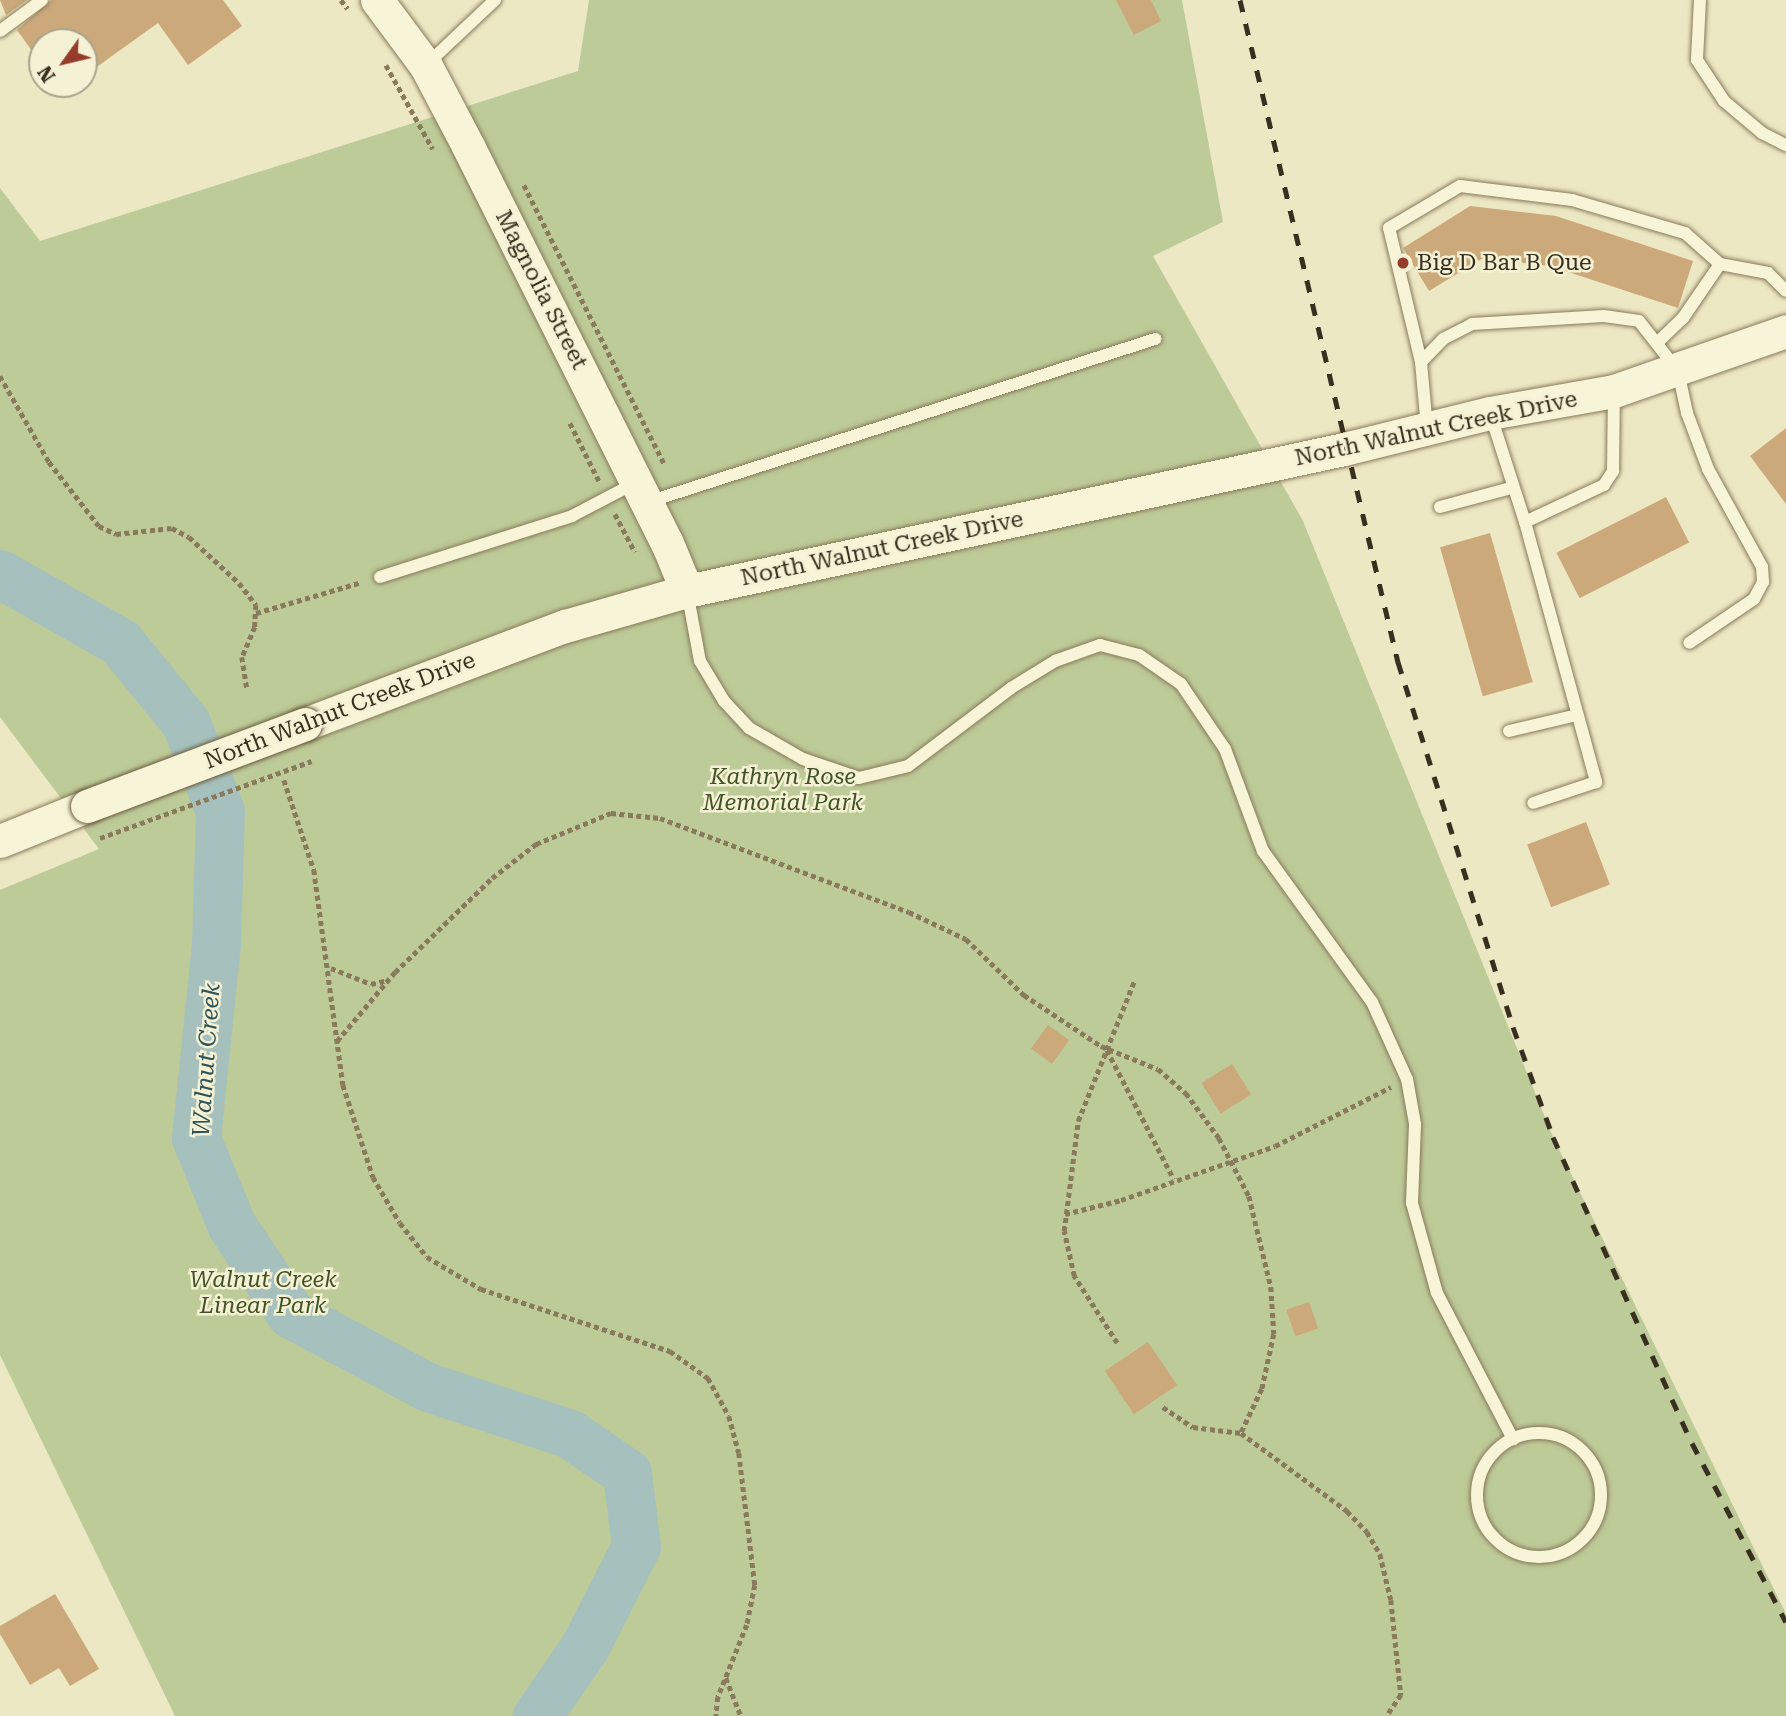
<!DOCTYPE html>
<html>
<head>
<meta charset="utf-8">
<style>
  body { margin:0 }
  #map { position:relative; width:1786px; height:1716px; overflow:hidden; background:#ede8c4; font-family:"Roboto Serif",serif }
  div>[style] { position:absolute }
  .green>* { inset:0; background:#bdcb98 }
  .river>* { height:49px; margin:-24.5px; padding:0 24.5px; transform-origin:24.5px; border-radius:24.5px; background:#a6c1bd }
  .building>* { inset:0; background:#cba97b; transform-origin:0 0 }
  .path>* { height:4.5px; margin-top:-2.25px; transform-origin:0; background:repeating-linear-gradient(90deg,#887a5b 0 5px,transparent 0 8.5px) }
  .roads { filter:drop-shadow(0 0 2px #887a5b) drop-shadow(0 0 2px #887a5b) }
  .lane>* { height:12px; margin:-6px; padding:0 6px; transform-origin:6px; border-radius:6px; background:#f8f4d8 }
  .lane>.ring { margin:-6px; padding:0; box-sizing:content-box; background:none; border:12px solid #f8f4d8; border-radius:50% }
  .secondary>* { height:33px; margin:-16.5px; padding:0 16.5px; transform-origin:16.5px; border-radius:16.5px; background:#f8f4d8 }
  .rail>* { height:5px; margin-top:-2.5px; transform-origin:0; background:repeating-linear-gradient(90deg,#382f1f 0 12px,transparent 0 24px) }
  .path-bridge>* { height:4.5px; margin-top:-2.25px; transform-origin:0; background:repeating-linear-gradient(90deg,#887a5b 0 5px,transparent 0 8.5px) }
  .bridges { filter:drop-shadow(0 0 2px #6a5b3e) drop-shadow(0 0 2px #6a5b3e) }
  .secondary-bridge>* { height:33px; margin:-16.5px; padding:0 16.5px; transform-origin:16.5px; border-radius:16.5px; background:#f8f4d8 }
  .dots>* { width:19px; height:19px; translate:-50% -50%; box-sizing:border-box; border:4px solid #f5f1d4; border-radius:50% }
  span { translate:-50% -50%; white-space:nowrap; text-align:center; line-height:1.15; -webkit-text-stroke:5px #f5f1d4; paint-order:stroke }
  .poi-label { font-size:23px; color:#382f1f }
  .left { translate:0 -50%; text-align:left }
  .street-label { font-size:23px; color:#382f1f }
  .park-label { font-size:23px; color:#415426; font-style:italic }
  .water-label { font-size:24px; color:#2e5458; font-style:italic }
  .north { position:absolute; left:28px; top:28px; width:70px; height:70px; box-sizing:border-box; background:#f5f1d4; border:2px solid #a9a38c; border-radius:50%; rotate:236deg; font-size:19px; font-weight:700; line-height:28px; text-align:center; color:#382f1f }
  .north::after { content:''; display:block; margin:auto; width:24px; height:32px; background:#963c2c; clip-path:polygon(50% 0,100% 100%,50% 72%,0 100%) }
</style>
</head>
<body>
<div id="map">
  <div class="green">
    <i style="clip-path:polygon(589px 0,1182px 0,1223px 222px,1153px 256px,1303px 521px,1553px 1137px,1786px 1614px,1786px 1716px,175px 1716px,0 1355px,0 890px,99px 849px,0 717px,0 188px,40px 241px,578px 71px)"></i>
  </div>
  <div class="river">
    <i style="left:0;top:574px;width:138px;rotate:29.5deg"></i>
    <i style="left:120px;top:642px;width:104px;rotate:50.8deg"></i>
    <i style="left:186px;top:723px;width:94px;rotate:68.9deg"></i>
    <i style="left:220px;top:811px;width:133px;rotate:91.7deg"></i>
    <i style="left:216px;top:944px;width:195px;rotate:95.9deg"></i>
    <i style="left:196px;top:1138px;width:95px;rotate:67.8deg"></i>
    <i style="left:232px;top:1226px;width:106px;rotate:56.2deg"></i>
    <i style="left:291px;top:1314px;width:155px;rotate:28.1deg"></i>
    <i style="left:428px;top:1387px;width:150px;rotate:18.3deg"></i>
    <i style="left:570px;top:1434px;width:69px;rotate:34.4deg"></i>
    <i style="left:627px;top:1473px;width:74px;rotate:83deg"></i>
    <i style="left:636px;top:1546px;width:114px;rotate:117deg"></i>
    <i style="left:584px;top:1648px;width:83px;rotate:124.7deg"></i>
  </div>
  <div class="building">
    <i style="clip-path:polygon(0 0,27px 0,6px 15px)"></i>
    <i style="clip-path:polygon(51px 0,223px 0,242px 26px,188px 65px,158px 23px,84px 76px,84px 42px,42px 42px,42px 65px,17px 30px)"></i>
    <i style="clip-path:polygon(1116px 0,1151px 0,1161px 21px,1134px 35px)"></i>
    <i style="clip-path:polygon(1470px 206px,1556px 216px,1693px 261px,1678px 308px,1550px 266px,1483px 258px,1429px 291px,1403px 248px)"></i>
    <i style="clip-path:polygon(1786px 428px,1786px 504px,1750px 456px)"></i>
    <i style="left:1666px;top:497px;width:51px;height:123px;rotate:63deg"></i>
    <i style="left:1490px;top:533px;width:155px;height:52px;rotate:74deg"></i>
    <i style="left:1586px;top:822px;width:67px;height:63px;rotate:69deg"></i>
    <i style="left:1048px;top:1025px;width:26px;height:29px;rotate:36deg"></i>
    <i style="left:1232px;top:1064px;width:36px;height:36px;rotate:58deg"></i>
    <i style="left:1309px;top:1302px;width:28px;height:24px;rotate:71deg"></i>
    <i style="left:1148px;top:1342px;width:52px;height:52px;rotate:56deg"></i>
    <i style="clip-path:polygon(55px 1594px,99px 1669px,70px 1686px,59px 1668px,30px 1685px,0 1634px,0 1626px)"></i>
  </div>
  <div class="path">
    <i style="left:341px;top:0;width:11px;rotate:52deg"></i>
    <i style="left:386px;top:65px;width:96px;rotate:60.8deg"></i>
    <i style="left:524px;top:185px;width:313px;rotate:63.3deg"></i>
    <i style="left:0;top:376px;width:99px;rotate:60.3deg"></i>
    <i style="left:49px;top:462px;width:81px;rotate:52deg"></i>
    <i style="left:99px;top:526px;width:19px;rotate:25deg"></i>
    <i style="left:116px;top:534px;width:56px;rotate:-6.1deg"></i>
    <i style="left:172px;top:528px;width:19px;rotate:28deg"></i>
    <i style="left:189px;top:537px;width:68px;rotate:42.6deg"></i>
    <i style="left:239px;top:583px;width:28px;rotate:52deg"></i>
    <i style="left:256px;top:605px;width:22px;rotate:93deg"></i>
    <i style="left:255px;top:627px;width:33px;rotate:113deg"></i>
    <i style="left:242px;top:657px;width:33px;rotate:81deg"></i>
    <i style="left:570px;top:423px;width:65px;rotate:63.4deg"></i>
    <i style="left:615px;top:514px;width:43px;rotate:62.2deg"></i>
    <i style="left:256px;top:613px;width:110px;rotate:-16.3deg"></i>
    <i style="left:284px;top:780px;width:95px;rotate:71.6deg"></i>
    <i style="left:314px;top:870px;width:217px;rotate:82.3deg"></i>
    <i style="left:343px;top:1085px;width:97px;rotate:71.9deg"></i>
    <i style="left:373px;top:1177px;width:53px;rotate:59.6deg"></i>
    <i style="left:400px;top:1223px;width:43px;rotate:51.5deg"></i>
    <i style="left:427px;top:1257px;width:63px;rotate:30.7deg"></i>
    <i style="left:481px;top:1289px;width:199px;rotate:18.2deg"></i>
    <i style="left:670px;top:1351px;width:47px;rotate:35.4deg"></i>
    <i style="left:708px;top:1378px;width:43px;rotate:61.1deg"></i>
    <i style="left:729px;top:1416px;width:38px;rotate:75deg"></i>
    <i style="left:739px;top:1453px;width:133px;rotate:83.1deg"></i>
    <i style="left:755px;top:1585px;width:41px;rotate:101.3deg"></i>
    <i style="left:747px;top:1625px;width:78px;rotate:111.9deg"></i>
    <i style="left:718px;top:1697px;width:19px;rotate:96deg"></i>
    <i style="left:331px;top:968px;width:43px;rotate:21.8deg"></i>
    <i style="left:371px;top:984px;width:17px;rotate:-13deg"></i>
    <i style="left:337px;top:1041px;width:90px;rotate:-50deg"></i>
    <i style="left:395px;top:972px;width:135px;rotate:-44.1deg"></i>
    <i style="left:492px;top:878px;width:56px;rotate:-37.7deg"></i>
    <i style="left:536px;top:844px;width:81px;rotate:-22.5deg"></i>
    <i style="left:611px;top:813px;width:49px;rotate:5.8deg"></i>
    <i style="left:660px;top:818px;width:266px;rotate:20.7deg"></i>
    <i style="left:909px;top:912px;width:63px;rotate:25.3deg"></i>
    <i style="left:966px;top:939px;width:81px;rotate:44deg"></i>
    <i style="left:1024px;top:995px;width:92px;rotate:33.5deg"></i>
    <i style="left:1101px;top:1046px;width:61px;rotate:22deg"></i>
    <i style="left:1158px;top:1069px;width:37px;rotate:41deg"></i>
    <i style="left:1186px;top:1093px;width:56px;rotate:53.7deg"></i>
    <i style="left:1219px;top:1138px;width:65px;rotate:62.7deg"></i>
    <i style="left:1249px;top:1196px;width:94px;rotate:76.4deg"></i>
    <i style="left:1271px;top:1287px;width:47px;rotate:86.3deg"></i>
    <i style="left:1274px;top:1334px;width:56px;rotate:102.3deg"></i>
    <i style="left:1262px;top:1389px;width:49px;rotate:115.5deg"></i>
    <i style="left:1107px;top:1050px;width:145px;rotate:62.6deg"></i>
    <i style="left:1065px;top:1214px;width:58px;rotate:-14deg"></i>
    <i style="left:1121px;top:1200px;width:163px;rotate:-19.3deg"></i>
    <i style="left:1275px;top:1146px;width:130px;rotate:-27deg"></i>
    <i style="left:1117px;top:1343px;width:80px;rotate:-122.7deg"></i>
    <i style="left:1074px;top:1276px;width:46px;rotate:-102.5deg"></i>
    <i style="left:1064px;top:1231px;width:111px;rotate:-82.7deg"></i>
    <i style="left:1078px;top:1121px;width:150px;rotate:-68.1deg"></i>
    <i style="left:1163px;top:1407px;width:36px;rotate:34deg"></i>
    <i style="left:1193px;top:1427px;width:48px;rotate:7.1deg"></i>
    <i style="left:1241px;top:1433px;width:132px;rotate:36.3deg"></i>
    <i style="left:1347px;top:1511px;width:29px;rotate:46deg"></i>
    <i style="left:1367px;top:1532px;width:26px;rotate:59deg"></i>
    <i style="left:1380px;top:1554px;width:47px;rotate:76.6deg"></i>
    <i style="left:1391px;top:1600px;width:96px;rotate:84deg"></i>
    <i style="left:1401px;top:1695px;width:25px;rotate:124deg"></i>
    <i style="left:726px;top:1678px;width:41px;rotate:68.5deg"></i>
  </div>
  <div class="roads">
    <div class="lane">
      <i style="left:1700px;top:0;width:60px;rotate:92.9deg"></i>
      <i style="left:1697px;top:60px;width:49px;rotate:56.6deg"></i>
      <i style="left:1724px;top:101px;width:50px;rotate:40.1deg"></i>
      <i style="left:1762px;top:133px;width:27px;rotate:27deg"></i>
      <i style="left:0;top:31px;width:52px;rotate:-36.4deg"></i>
      <i style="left:426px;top:65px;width:95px;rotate:-43.3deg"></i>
      <i style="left:1658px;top:342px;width:35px;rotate:-44deg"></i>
      <i style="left:1683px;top:318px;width:65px;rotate:-55.6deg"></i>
      <i style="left:1720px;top:264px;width:49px;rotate:10.6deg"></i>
      <i style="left:1768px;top:273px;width:25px;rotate:45deg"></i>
      <i style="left:1421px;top:362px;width:138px;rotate:-103.4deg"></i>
      <i style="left:1389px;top:228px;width:82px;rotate:-30.6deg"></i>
      <i style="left:1460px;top:186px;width:113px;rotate:7.1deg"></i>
      <i style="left:1572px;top:200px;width:118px;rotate:16.3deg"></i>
      <i style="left:1685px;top:233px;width:47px;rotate:41.5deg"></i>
      <i style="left:1490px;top:413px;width:114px;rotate:72.2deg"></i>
      <i style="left:1525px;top:522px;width:270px;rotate:74.7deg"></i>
      <i style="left:1596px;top:782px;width:66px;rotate:161.6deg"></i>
      <i style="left:1427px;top:428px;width:66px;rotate:-95.2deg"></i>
      <i style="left:1421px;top:362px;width:32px;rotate:-46deg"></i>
      <i style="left:1443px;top:339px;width:33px;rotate:-27deg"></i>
      <i style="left:1472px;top:324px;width:132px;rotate:-3.5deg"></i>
      <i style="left:1604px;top:316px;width:35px;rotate:8deg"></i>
      <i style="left:1639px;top:321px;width:63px;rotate:52deg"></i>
      <i style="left:1678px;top:371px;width:43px;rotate:77.9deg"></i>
      <i style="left:1687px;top:413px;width:60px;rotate:69.4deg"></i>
      <i style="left:1708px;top:469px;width:112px;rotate:61.1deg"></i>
      <i style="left:1762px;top:567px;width:15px;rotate:86deg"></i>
      <i style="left:1763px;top:582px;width:19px;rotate:118deg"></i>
      <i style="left:1754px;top:599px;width:78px;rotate:145.9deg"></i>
      <i style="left:648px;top:502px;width:533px;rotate:-17.82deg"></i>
      <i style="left:1440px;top:507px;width:73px;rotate:-15deg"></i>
      <i style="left:1525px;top:522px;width:87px;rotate:-25.1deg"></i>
      <i style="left:1604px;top:485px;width:17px;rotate:-57deg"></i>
      <i style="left:1613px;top:471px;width:80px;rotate:-89.3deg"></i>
      <i style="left:380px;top:577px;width:201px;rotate:-17.6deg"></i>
      <i style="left:572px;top:516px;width:73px;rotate:-27.6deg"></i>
      <i style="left:687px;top:591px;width:71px;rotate:79.5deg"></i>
      <i style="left:700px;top:661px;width:47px;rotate:59deg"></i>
      <i style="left:724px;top:701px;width:37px;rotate:47deg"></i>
      <i style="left:749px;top:728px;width:62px;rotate:29.9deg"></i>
      <i style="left:803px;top:759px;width:59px;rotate:18.7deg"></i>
      <i style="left:859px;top:778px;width:50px;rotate:-13.8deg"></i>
      <i style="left:908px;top:766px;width:129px;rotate:-37.1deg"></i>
      <i style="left:1011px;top:688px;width:52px;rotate:-31.5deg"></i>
      <i style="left:1055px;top:661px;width:48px;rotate:-19.6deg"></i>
      <i style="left:1100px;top:645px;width:40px;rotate:14.4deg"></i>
      <i style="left:1139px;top:655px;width:51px;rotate:34.6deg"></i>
      <i style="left:1181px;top:684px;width:78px;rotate:55.9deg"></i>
      <i style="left:1225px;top:749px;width:109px;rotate:69.6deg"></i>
      <i style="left:1263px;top:851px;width:186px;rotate:54.2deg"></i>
      <i style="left:1372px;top:1002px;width:85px;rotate:65.6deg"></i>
      <i style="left:1407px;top:1079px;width:46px;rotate:79.9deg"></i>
      <i style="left:1415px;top:1124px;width:79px;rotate:92.2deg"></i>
      <i style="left:1412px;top:1203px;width:93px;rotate:74.5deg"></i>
      <i style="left:1437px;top:1293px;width:165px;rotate:62.5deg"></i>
      <i style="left:1509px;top:731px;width:70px;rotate:-13.2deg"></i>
      <i class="ring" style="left:1477px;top:1433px;width:112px;height:112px"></i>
    </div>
    <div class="secondary">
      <i style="left:377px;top:0;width:82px;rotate:53.4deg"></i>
      <i style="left:426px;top:66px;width:90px;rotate:62.3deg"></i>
      <i style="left:468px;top:146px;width:444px;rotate:63.4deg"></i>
      <i style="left:667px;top:543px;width:52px;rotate:67.4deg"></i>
      <i style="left:305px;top:724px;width:278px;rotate:-20.7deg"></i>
      <i style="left:565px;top:626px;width:127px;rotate:-16deg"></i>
      <i style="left:687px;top:591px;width:672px;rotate:-12.2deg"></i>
      <i style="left:1344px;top:449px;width:150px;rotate:-13.9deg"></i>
      <i style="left:1490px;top:413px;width:126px;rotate:-10.1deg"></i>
      <i style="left:1614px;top:391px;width:182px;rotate:-19.2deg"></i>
      <i style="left:0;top:841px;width:94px;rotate:-21.9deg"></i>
    </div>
  </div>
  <div class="rail">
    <i style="left:1240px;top:0;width:681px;rotate:76.58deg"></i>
    <i style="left:1398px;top:662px;width:383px;rotate:72.5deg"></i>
    <i style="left:1513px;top:1027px;width:117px;rotate:70deg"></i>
    <i style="left:1553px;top:1137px;width:336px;rotate:65.6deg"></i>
    <i style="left:1692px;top:1443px;width:202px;rotate:62.3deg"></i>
  </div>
  <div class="path-bridge">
    <i style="left:100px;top:838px;width:225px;rotate:-20deg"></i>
  </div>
  <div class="bridges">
    <div class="secondary-bridge">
      <i style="left:87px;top:806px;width:233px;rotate:-20.6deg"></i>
    </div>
  </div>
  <div class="dots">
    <i style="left:1403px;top:263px;background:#963c2c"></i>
  </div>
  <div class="poi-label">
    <span class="left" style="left:1417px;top:263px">Big D Bar B Que</span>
  </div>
  <div class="street-label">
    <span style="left:541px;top:290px;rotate:63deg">Magnolia Street</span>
    <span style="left:1436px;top:429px;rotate:-12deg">North Walnut Creek Drive</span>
    <span style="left:882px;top:549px;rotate:-12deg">North Walnut Creek Drive</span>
    <span style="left:340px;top:711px;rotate:-21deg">North Walnut Creek Drive</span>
  </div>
  <div class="park-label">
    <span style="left:783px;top:790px">Kathryn Rose<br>Memorial Park</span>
    <span style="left:263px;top:1293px">Walnut Creek<br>Linear Park</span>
  </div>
  <div class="water-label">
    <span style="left:207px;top:1060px;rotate:-86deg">Walnut Creek</span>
  </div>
  <div class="north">N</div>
</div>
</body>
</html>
